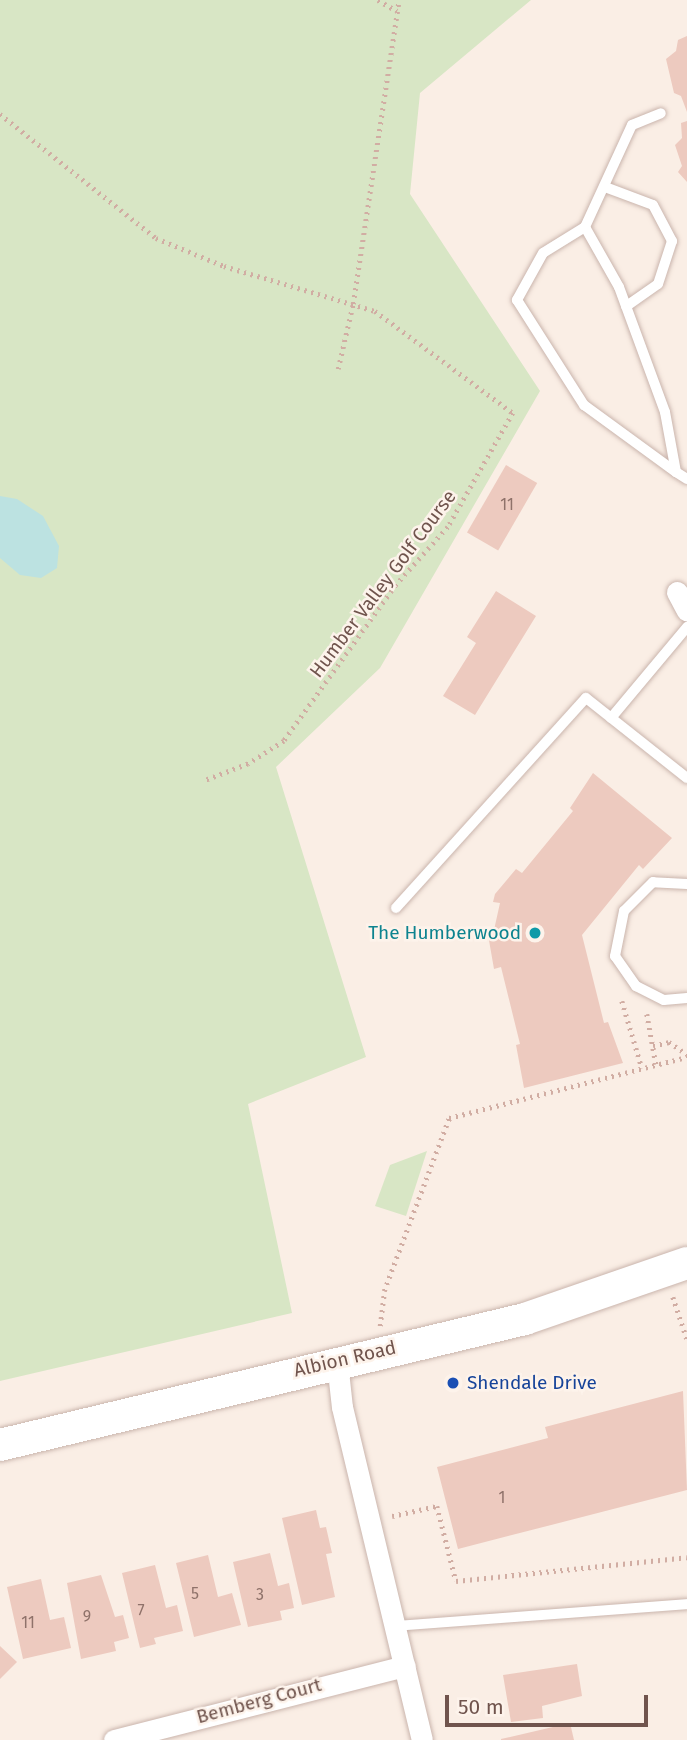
<!DOCTYPE html>
<html>
<head>
<meta charset="utf-8">
<style>
  body { margin:0 }
  #map { position:relative; width:687px; height:1740px; overflow:hidden; background:#faeee5; font-family:"Fira Sans",sans-serif }
  div>[style] { position:absolute }
  .green>* { inset:0; background:#d8e6c5 }
  .water>* { inset:0; background:#bce2e1 }
  .building>* { inset:0; background:#edcabf; transform-origin:0 0 }
  .path>* { height:4.5px; margin-top:-2.25px; transform-origin:0; background:repeating-linear-gradient(90deg,#d1ada3 0 2px,transparent 0 7px) }
  .roads { filter:drop-shadow(0 0 2px #cab5ad) drop-shadow(0 0 2px #cab5ad) }
  .service>* { height:10px; margin:-5px; padding:0 5px; transform-origin:5px; border-radius:5px; background:#fff }
  .minor>* { height:21px; margin:-10.5px; padding:0 10.5px; transform-origin:10.5px; border-radius:10.5px; background:#fff }
  .secondary>* { height:32px; margin:-16px; padding:0 16px; transform-origin:16px; border-radius:16px; background:#fff }
  .dots>* { width:19px; height:19px; translate:-50% -50%; box-sizing:border-box; border:4px solid #fdf3eb; border-radius:50% }
  span { translate:-50% -50%; white-space:nowrap; text-align:center; line-height:1.15; -webkit-text-stroke:5px #fdf3eb; paint-order:stroke }
  .number-label { font-size:16px; color:#8f726a }
  .number-label span { -webkit-text-stroke-width:0 }
  .street-label { font-size:19px; color:#70544d }
  .culture-label { font-size:19px; color:#0d838f }
  .right { translate:-100% -50%; text-align:right }
  .transit-label { font-size:19px; color:#164399 }
  .left { translate:0 -50%; text-align:left }
  .scale { position:absolute; left:445px; top:1695px; width:203px; height:32px; box-sizing:border-box; border:4px solid #70544d; border-top:0; padding-left:9px; font-size:21px; line-height:24px; white-space:nowrap; color:#70544d; -webkit-text-stroke:5px #fdf3eb; paint-order:stroke }
</style>
</head>
<body>
<div id="map">
  <div class="green">
    <i style="clip-path:polygon(0 0,531px 0,420px 93px,410px 194px,540px 391px,380px 668px,276px 767px,366px 1057px,248px 1104px,292px 1313px,0 1381px)"></i>
    <i style="clip-path:polygon(427px 1151px,406px 1216px,375px 1206px,390px 1165px)"></i>
  </div>
  <div class="water">
    <i style="clip-path:polygon(0 496px,17px 499px,43px 516px,59px 546px,57px 568px,41px 578px,20px 575px,0 558px)"></i>
  </div>
  <div class="building">
    <i style="clip-path:polygon(687px 36px,687px 112px,681px 96px,674px 93px,666px 59px,676px 51px,678px 40px)"></i>
    <i style="clip-path:polygon(687px 121px,687px 182px,678px 172px,682px 166px,675px 145px,682px 138px,681px 123px)"></i>
    <i style="left:506px;top:465px;width:36px;height:78px;rotate:30deg"></i>
    <i style="clip-path:polygon(496px 591px,536px 616px,475px 715px,443px 696px,476px 643px,467px 637px)"></i>
    <i style="clip-path:polygon(593px 773px,672px 838px,643px 869px,639px 865px,582px 935px,604px 1023px,608px 1022px,623px 1063px,524px 1088px,516px 1045px,520px 1044px,501px 967px,494px 969px,487px 929px,494px 930px,500px 903px,493px 902px,495px 894px,516px 869px,522px 873px,573px 811px,570px 808px)"></i>
    <i style="clip-path:polygon(683px 1391px,687px 1490px,458px 1549px,437px 1467px,548px 1438px,545px 1427px)"></i>
    <i style="clip-path:polygon(316px 1510px,320px 1528px,326px 1527px,332px 1553px,326px 1554px,335px 1597px,302px 1605px,282px 1518px)"></i>
    <i style="clip-path:polygon(270px 1553px,278px 1586px,289px 1583px,294px 1608px,280px 1611px,282px 1620px,248px 1627px,233px 1562px)"></i>
    <i style="clip-path:polygon(208px 1555px,218px 1597px,232px 1593px,241px 1625px,194px 1637px,176px 1563px)"></i>
    <i style="clip-path:polygon(155px 1565px,166px 1608px,177px 1605px,183px 1631px,154px 1638px,156px 1644px,140px 1648px,122px 1573px)"></i>
    <i style="clip-path:polygon(101px 1575px,115px 1617px,123px 1615px,129px 1638px,114px 1642px,116px 1651px,81px 1659px,67px 1583px)"></i>
    <i style="clip-path:polygon(41px 1579px,50px 1620px,64px 1617px,71px 1648px,23px 1659px,7px 1587px)"></i>
    <i style="clip-path:polygon(0 1646px,17px 1662px,0 1679px)"></i>
    <i style="clip-path:polygon(577px 1664px,582px 1696px,542px 1706px,543px 1718px,511px 1722px,503px 1675px)"></i>
    <i style="clip-path:polygon(570px 1723px,574px 1740px,501px 1740px,501px 1739px)"></i>
  </div>
  <div class="path">
    <i style="left:378px;top:0;width:22px;rotate:30deg"></i>
    <i style="left:0;top:114px;width:199px;rotate:38.5deg"></i>
    <i style="left:156px;top:238px;width:74px;rotate:22.4deg"></i>
    <i style="left:224px;top:266px;width:158px;rotate:16.6deg"></i>
    <i style="left:375px;top:311px;width:172px;rotate:36.5deg"></i>
    <i style="left:513px;top:413px;width:131px;rotate:119.7deg"></i>
    <i style="left:448px;top:527px;width:78px;rotate:131.9deg"></i>
    <i style="left:396px;top:585px;width:192px;rotate:125.7deg"></i>
    <i style="left:284px;top:741px;width:43px;rotate:147.4deg"></i>
    <i style="left:248px;top:764px;width:45px;rotate:159.1deg"></i>
    <i style="left:338px;top:369px;width:67px;rotate:-77deg"></i>
    <i style="left:353px;top:304px;width:307px;rotate:-81.4deg"></i>
    <i style="left:622px;top:1001px;width:70px;rotate:73.4deg"></i>
    <i style="left:647px;top:1014px;width:51px;rotate:79.8deg"></i>
    <i style="left:653px;top:1046px;width:16px;rotate:-14deg"></i>
    <i style="left:669px;top:1042px;width:22px;rotate:34deg"></i>
    <i style="left:673px;top:1297px;width:44px;rotate:71.6deg"></i>
    <i style="left:380px;top:1326px;width:35px;rotate:-83deg"></i>
    <i style="left:384px;top:1291px;width:185px;rotate:-69.4deg"></i>
    <i style="left:449px;top:1118px;width:246px;rotate:-14.4deg"></i>
    <i style="left:392px;top:1516px;width:46px;rotate:-12.5deg"></i>
    <i style="left:437px;top:1506px;width:77px;rotate:75.8deg"></i>
    <i style="left:456px;top:1581px;width:232px;rotate:-5.9deg"></i>
  </div>
  <div class="roads">
    <div class="service">
      <i style="left:605px;top:187px;width:51px;rotate:20.6deg"></i>
      <i style="left:653px;top:205px;width:41px;rotate:62.2deg"></i>
      <i style="left:672px;top:241px;width:45px;rotate:108deg"></i>
      <i style="left:658px;top:284px;width:39px;rotate:145deg"></i>
      <i style="left:585px;top:227px;width:112px;rotate:-65.3deg"></i>
      <i style="left:632px;top:125px;width:31px;rotate:-22deg"></i>
      <i style="left:676px;top:472px;width:61px;rotate:-100.4deg"></i>
      <i style="left:665px;top:412px;width:133px;rotate:-110.2deg"></i>
      <i style="left:619px;top:287px;width:69px;rotate:-119.5deg"></i>
      <i style="left:585px;top:227px;width:49px;rotate:148.2deg"></i>
      <i style="left:543px;top:253px;width:54px;rotate:119deg"></i>
      <i style="left:517px;top:300px;width:125px;rotate:57.5deg"></i>
      <i style="left:584px;top:405px;width:114px;rotate:36.1deg"></i>
      <i style="left:676px;top:472px;width:13px;rotate:32deg"></i>
      <i style="left:611px;top:718px;width:119px;rotate:-50.1deg"></i>
      <i style="left:687px;top:884px;width:34px;rotate:-177deg"></i>
      <i style="left:653px;top:882px;width:41px;rotate:135deg"></i>
      <i style="left:624px;top:911px;width:46px;rotate:101.3deg"></i>
      <i style="left:615px;top:956px;width:37px;rotate:55deg"></i>
      <i style="left:636px;top:986px;width:31px;rotate:27deg"></i>
      <i style="left:664px;top:1000px;width:23px;rotate:-5deg"></i>
      <i style="left:396px;top:908px;width:283px;rotate:-47.9deg"></i>
      <i style="left:586px;top:698px;width:129px;rotate:38.4deg"></i>
      <i style="left:395px;top:1626px;width:293px;rotate:-4.3deg"></i>
    </div>
    <div class="minor">
      <i style="left:677px;top:592px;width:21px;rotate:62deg"></i>
      <i style="left:337px;top:1362px;width:45px;rotate:83.7deg"></i>
      <i style="left:342px;top:1407px;width:342px;rotate:76.5deg"></i>
      <i style="left:114px;top:1740px;width:300px;rotate:-14.3deg"></i>
    </div>
    <div class="secondary">
      <i style="left:0;top:1445px;width:540px;rotate:-13.5deg"></i>
      <i style="left:525px;top:1319px;width:171px;rotate:-19.1deg"></i>
    </div>
  </div>
  <div class="dots">
    <i style="left:535px;top:933px;background:#0f9aa8"></i>
    <i style="left:453px;top:1383px;background:#1a4fb4"></i>
  </div>
  <div class="number-label">
    <span style="left:507px;top:505px">11</span>
    <span style="left:502px;top:1498px">1</span>
    <span style="left:195px;top:1594px">5</span>
    <span style="left:260px;top:1595px">3</span>
    <span style="left:141px;top:1611px">7</span>
    <span style="left:87px;top:1617px">9</span>
    <span style="left:28px;top:1623px">11</span>
  </div>
  <div class="street-label">
    <span style="left:383px;top:584px;rotate:-53deg">Humber Valley Golf Course</span>
    <span style="left:345px;top:1359px;rotate:-13deg">Albion Road</span>
    <span style="left:259px;top:1701px;rotate:-15deg">Bemberg Court</span>
  </div>
  <div class="culture-label">
    <span class="right" style="left:521px;top:933px">The Humberwood</span>
  </div>
  <div class="transit-label">
    <span class="left" style="left:467px;top:1383px">Shendale Drive</span>
  </div>
  <div class="scale">50 m</div>
</div>
</body>
</html>
